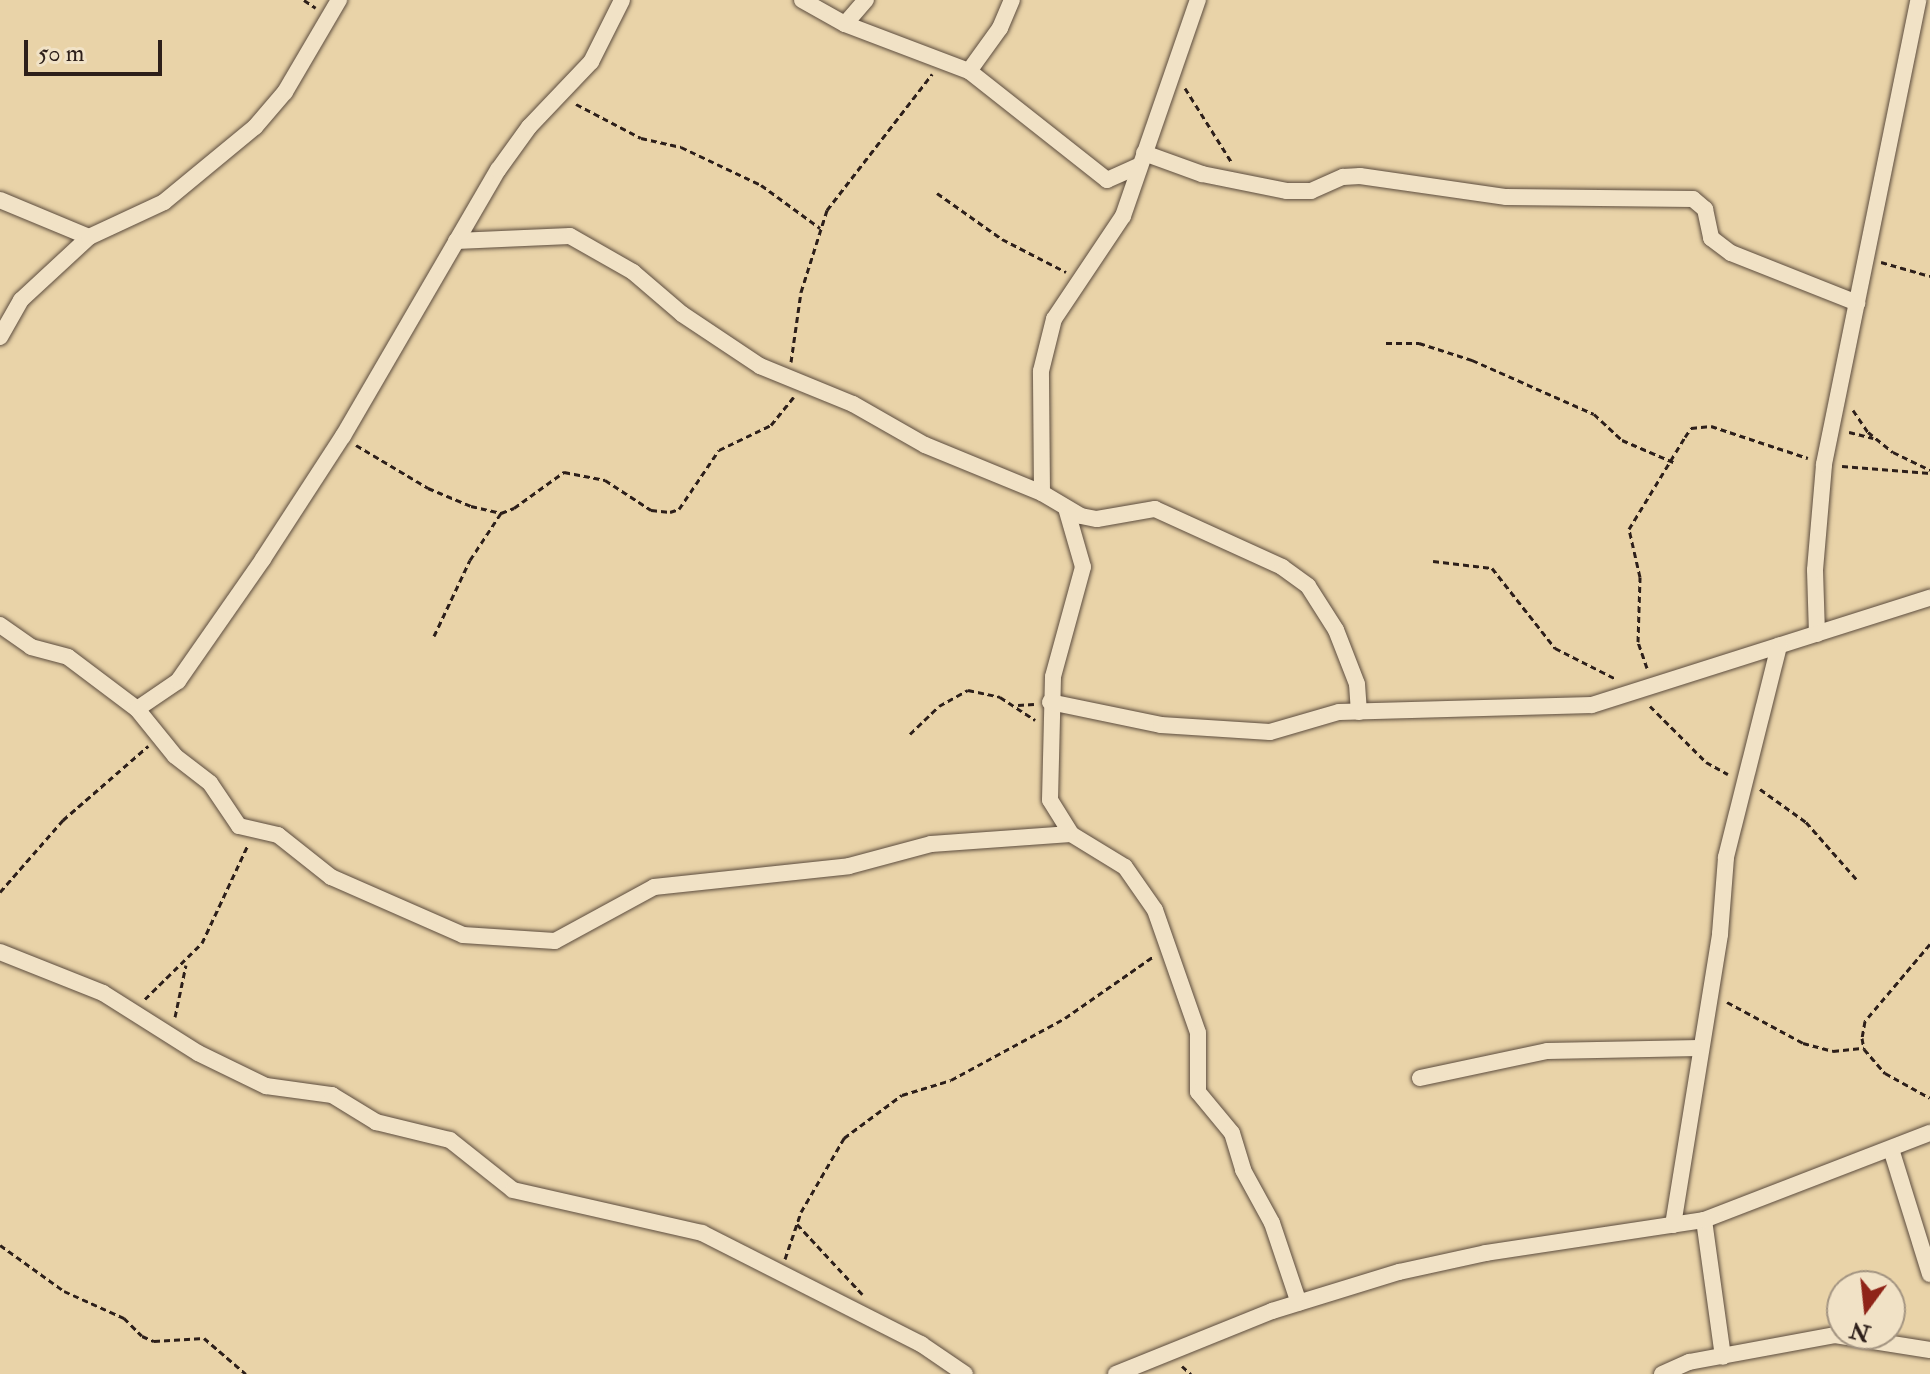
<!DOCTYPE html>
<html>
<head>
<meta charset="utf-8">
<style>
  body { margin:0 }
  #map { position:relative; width:1930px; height:1374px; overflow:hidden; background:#e9d3a8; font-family:"IM FELL Double Pica",serif }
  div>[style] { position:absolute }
  .path>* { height:3px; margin-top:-1.5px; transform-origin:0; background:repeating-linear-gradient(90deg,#2d1f1a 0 6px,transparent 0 10px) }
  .roads { filter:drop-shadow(0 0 2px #5c4c3e) drop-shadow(0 0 2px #5c4c3e) }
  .street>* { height:16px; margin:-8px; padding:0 8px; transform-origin:8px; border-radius:8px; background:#f1e2c6 }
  span { translate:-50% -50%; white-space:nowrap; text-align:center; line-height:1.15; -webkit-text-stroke:6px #f1e2c6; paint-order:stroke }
  .north { position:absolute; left:1826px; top:1270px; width:80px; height:80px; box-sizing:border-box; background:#f1e2c6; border:2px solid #a39481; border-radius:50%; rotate:195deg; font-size:22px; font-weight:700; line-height:32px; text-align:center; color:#2d1f1a }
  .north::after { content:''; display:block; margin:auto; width:28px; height:36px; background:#8f2418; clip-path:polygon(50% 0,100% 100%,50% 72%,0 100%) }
  .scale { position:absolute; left:24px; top:40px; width:138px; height:36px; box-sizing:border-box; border:4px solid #2d1f1a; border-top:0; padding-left:10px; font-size:24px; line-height:28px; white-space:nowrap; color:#2d1f1a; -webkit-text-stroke:6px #f1e2c6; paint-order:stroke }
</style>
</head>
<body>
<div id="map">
  <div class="path">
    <i style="left:304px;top:0;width:14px;rotate:34deg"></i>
    <i style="left:1185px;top:88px;width:89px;rotate:57.9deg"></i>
    <i style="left:576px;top:104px;width:73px;rotate:27.6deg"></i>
    <i style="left:641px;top:138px;width:41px;rotate:12.7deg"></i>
    <i style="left:681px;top:147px;width:89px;rotate:25.4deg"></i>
    <i style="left:761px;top:185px;width:73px;rotate:36.1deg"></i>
    <i style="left:937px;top:193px;width:80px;rotate:35.3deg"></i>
    <i style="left:1002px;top:239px;width:72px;rotate:27.3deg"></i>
    <i style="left:1881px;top:262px;width:51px;rotate:15.9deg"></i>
    <i style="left:1386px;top:343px;width:33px"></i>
    <i style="left:1419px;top:343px;width:56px;rotate:17.8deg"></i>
    <i style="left:1472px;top:360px;width:133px;rotate:23.9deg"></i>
    <i style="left:1594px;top:414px;width:38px;rotate:43deg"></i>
    <i style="left:1622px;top:440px;width:56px;rotate:23.3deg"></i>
    <i style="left:791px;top:362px;width:71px;rotate:-81.9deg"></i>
    <i style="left:801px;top:292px;width:86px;rotate:-72.4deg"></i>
    <i style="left:827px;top:210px;width:172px;rotate:-52.3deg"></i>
    <i style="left:1853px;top:410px;width:27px;rotate:56deg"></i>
    <i style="left:1868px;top:432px;width:32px;rotate:39deg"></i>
    <i style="left:1893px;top:452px;width:41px;rotate:25.9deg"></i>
    <i style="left:1849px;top:432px;width:25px;rotate:14deg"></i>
    <i style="left:356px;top:445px;width:84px;rotate:30.8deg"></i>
    <i style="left:428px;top:488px;width:47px;rotate:22.7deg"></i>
    <i style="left:471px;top:506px;width:31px;rotate:13deg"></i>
    <i style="left:501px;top:513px;width:14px;rotate:-21deg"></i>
    <i style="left:514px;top:508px;width:62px;rotate:-35.8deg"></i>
    <i style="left:564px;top:472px;width:42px;rotate:11deg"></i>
    <i style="left:605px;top:480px;width:55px;rotate:33.1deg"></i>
    <i style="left:651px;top:510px;width:19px;rotate:6deg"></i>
    <i style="left:670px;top:512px;width:9px;rotate:-18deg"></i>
    <i style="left:679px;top:509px;width:71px;rotate:-55.9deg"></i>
    <i style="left:719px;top:450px;width:58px;rotate:-25.7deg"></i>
    <i style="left:771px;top:425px;width:36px;rotate:-51deg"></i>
    <i style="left:1842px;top:466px;width:88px;rotate:4.5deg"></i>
    <i style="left:1433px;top:561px;width:59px;rotate:6.8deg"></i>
    <i style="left:1492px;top:568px;width:102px;rotate:51.8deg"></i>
    <i style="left:1555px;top:648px;width:68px;rotate:26.9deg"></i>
    <i style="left:434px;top:636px;width:84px;rotate:-64.7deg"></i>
    <i style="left:470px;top:560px;width:56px;rotate:-56.6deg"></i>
    <i style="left:1647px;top:668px;width:28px;rotate:-109deg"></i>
    <i style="left:1638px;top:642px;width:65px;rotate:-88.2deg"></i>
    <i style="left:1640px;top:577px;width:49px;rotate:-102.9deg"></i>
    <i style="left:1629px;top:529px;width:108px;rotate:-58.7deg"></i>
    <i style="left:1685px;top:437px;width:11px;rotate:-56deg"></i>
    <i style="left:1691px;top:428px;width:20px;rotate:-6deg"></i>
    <i style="left:1711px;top:426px;width:102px;rotate:18.3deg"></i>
    <i style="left:1018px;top:705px;width:16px;rotate:-4deg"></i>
    <i style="left:1650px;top:706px;width:79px;rotate:45deg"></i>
    <i style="left:1706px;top:762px;width:25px;rotate:29deg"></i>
    <i style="left:910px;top:734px;width:40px;rotate:-44deg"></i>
    <i style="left:939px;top:706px;width:33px;rotate:-29deg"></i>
    <i style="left:968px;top:690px;width:33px;rotate:12deg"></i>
    <i style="left:1000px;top:697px;width:42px;rotate:33.3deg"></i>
    <i style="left:1760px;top:789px;width:57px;rotate:35.7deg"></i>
    <i style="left:1806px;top:822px;width:79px;rotate:48.6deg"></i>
    <i style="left:0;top:892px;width:96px;rotate:-48.8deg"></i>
    <i style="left:63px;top:820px;width:113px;rotate:-41deg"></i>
    <i style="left:1930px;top:944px;width:101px;rotate:130.2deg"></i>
    <i style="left:1865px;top:1021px;width:17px;rotate:100deg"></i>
    <i style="left:1862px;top:1038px;width:11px;rotate:80deg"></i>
    <i style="left:1864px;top:1049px;width:32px;rotate:49deg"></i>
    <i style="left:1885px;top:1073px;width:51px;rotate:29.1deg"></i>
    <i style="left:145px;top:999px;width:80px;rotate:-44.5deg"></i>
    <i style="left:202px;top:943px;width:108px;rotate:-64.9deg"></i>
    <i style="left:1727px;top:1002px;width:86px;rotate:28.3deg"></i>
    <i style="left:1803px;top:1043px;width:31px;rotate:15deg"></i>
    <i style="left:1833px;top:1051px;width:31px;rotate:-6deg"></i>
    <i style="left:175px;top:1017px;width:53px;rotate:-78.1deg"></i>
    <i style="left:797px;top:1224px;width:96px;rotate:47.1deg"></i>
    <i style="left:0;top:1245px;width:79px;rotate:35.7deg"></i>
    <i style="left:64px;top:1291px;width:66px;rotate:24.2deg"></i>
    <i style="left:124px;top:1318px;width:25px;rotate:45deg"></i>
    <i style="left:142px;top:1336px;width:13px;rotate:23deg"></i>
    <i style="left:154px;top:1341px;width:50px;rotate:-3.4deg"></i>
    <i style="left:204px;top:1338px;width:55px;rotate:40.6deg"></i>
    <i style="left:785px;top:1259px;width:50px;rotate:-71.2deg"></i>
    <i style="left:801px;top:1212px;width:86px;rotate:-59.8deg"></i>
    <i style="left:844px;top:1138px;width:72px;rotate:-36.6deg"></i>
    <i style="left:902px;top:1095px;width:51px;rotate:-17deg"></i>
    <i style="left:951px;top:1080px;width:130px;rotate:-28.5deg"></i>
    <i style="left:1065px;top:1018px;width:108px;rotate:-34.9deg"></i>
    <i style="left:1182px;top:1366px;width:12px;rotate:42deg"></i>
  </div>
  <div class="roads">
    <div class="street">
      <i style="left:802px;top:0;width:49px;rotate:29.2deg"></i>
      <i style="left:845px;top:24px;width:133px;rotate:20.8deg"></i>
      <i style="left:969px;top:71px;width:176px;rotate:38.3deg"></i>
      <i style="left:1107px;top:180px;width:34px;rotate:-24deg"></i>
      <i style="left:845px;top:24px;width:32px;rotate:-49deg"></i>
      <i style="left:969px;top:71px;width:53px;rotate:-54.2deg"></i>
      <i style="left:1000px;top:28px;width:30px;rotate:-67deg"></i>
      <i style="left:1144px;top:153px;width:62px;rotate:19.9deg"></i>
      <i style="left:1202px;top:174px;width:87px;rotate:11.3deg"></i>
      <i style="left:1287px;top:191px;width:24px"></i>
      <i style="left:1311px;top:191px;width:35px;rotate:-24deg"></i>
      <i style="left:1343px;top:177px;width:17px;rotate:-3deg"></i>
      <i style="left:1360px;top:176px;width:148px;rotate:8.2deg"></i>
      <i style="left:1506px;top:197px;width:187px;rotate:0.6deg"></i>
      <i style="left:1693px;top:199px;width:16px;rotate:40deg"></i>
      <i style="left:1705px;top:209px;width:30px;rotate:78deg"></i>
      <i style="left:1711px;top:238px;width:25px;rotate:37deg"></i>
      <i style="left:1731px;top:253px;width:136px;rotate:21.6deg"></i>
      <i style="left:0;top:200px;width:96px;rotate:22.6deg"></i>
      <i style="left:456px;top:241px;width:114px;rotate:-2.5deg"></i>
      <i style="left:570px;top:236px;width:73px;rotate:29.7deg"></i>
      <i style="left:633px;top:272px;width:65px;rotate:40.6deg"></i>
      <i style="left:682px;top:314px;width:94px;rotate:33.7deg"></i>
      <i style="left:760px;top:366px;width:100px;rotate:22.2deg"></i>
      <i style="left:853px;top:404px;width:83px;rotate:29.7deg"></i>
      <i style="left:925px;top:445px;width:126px;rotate:22.3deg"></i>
      <i style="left:1042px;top:493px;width:45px;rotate:30.5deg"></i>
      <i style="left:1081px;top:516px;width:16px;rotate:11deg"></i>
      <i style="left:1097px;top:519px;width:59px;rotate:-9.8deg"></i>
      <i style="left:1155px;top:509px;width:140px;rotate:24.5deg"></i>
      <i style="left:1282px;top:567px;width:32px;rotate:36deg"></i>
      <i style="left:1308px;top:586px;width:52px;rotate:57.5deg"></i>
      <i style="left:1336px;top:630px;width:58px;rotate:68.7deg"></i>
      <i style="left:1357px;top:684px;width:28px;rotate:86deg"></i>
      <i style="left:0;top:337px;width:43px;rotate:-60.4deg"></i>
      <i style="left:21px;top:300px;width:93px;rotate:-42.8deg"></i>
      <i style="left:89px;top:237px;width:83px;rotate:-25deg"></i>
      <i style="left:164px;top:202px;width:118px;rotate:-39.5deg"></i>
      <i style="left:255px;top:127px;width:46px;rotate:-49.4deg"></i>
      <i style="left:285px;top:92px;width:107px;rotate:-59.6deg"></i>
      <i style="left:1042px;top:493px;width:122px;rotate:-90.5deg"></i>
      <i style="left:1041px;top:371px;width:54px;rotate:-76deg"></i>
      <i style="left:1054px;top:319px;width:124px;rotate:-56.2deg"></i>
      <i style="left:1123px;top:216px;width:229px;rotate:-70.9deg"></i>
      <i style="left:1066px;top:508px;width:61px;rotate:73.9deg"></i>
      <i style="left:1083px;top:567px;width:114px;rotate:105.3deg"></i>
      <i style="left:1053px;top:677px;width:123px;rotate:91.4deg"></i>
      <i style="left:1050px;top:800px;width:40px;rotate:58deg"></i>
      <i style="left:1071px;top:834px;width:63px;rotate:31.4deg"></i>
      <i style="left:1125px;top:867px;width:52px;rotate:55.1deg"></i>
      <i style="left:1155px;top:910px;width:130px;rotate:70.7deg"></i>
      <i style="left:1198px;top:1033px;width:59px;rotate:90deg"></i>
      <i style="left:1198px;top:1092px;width:53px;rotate:50.3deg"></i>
      <i style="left:1232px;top:1133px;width:39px;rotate:73deg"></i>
      <i style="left:1243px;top:1170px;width:60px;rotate:61.3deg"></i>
      <i style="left:1272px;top:1223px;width:84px;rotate:71.4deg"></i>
      <i style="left:0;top:625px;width:38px;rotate:35deg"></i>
      <i style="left:31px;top:647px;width:38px;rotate:15deg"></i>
      <i style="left:68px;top:657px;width:86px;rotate:37deg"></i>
      <i style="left:137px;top:709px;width:60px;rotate:51deg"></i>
      <i style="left:175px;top:756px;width:44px;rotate:37.6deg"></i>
      <i style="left:210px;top:783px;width:52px;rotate:56deg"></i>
      <i style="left:239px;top:826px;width:40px;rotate:13deg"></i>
      <i style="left:278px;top:835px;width:68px;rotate:38.4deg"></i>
      <i style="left:331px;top:877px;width:144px;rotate:23.7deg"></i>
      <i style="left:463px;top:935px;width:92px;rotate:3.7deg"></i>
      <i style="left:555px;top:941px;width:113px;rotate:-28.6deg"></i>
      <i style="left:654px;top:887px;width:196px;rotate:-6.1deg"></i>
      <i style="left:849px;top:866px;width:85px;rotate:-15deg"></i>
      <i style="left:931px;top:844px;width:140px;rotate:-4.1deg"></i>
      <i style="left:1817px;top:634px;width:64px;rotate:-91.8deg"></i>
      <i style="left:1815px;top:570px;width:106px;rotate:-85.1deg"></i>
      <i style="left:1824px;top:464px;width:473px;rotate:-78.5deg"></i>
      <i style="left:1050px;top:702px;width:113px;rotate:11.7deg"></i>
      <i style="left:1161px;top:725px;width:109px;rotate:3.7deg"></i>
      <i style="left:1270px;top:732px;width:72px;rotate:-16.2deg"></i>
      <i style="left:1339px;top:712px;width:253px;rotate:-1.6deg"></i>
      <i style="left:1592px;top:705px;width:355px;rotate:-17.6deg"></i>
      <i style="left:137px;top:709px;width:50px;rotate:-34.3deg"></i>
      <i style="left:178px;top:681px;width:149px;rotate:-55.1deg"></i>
      <i style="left:263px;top:559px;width:147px;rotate:-57deg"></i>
      <i style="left:343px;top:436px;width:308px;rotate:-59.8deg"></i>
      <i style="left:498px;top:170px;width:53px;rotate:-54.2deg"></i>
      <i style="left:529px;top:127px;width:90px;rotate:-46.4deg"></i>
      <i style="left:591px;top:62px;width:69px;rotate:-63.4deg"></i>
      <i style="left:0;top:952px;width:111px;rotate:21.7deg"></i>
      <i style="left:103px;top:993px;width:112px;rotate:32.3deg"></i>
      <i style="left:198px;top:1053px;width:76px;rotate:25.9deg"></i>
      <i style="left:266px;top:1086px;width:67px;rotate:7.8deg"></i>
      <i style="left:332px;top:1095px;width:52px;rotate:31.5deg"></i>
      <i style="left:376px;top:1122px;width:76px;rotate:13.7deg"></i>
      <i style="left:450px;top:1140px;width:80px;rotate:38.4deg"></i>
      <i style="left:513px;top:1190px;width:194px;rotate:12.8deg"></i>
      <i style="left:702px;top:1233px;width:246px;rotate:26.9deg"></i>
      <i style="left:921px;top:1344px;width:53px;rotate:34.3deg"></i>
      <i style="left:1420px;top:1078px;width:130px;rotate:-12deg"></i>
      <i style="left:1547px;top:1051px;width:152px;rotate:-1.1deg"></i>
      <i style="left:1891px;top:1149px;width:131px;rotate:72.7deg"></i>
      <i style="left:1704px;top:1220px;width:138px;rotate:82.1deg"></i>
      <i style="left:1673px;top:1225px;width:295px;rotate:-80.8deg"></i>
      <i style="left:1720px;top:934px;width:77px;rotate:-85.5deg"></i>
      <i style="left:1726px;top:857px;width:218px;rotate:-75.9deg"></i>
      <i style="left:1116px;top:1374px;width:168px;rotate:-22deg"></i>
      <i style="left:1272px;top:1311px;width:133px;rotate:-17.1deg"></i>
      <i style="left:1399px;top:1272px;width:89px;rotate:-12.3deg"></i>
      <i style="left:1486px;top:1253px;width:220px;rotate:-8.6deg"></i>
      <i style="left:1704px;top:1220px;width:242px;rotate:-21.1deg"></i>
      <i style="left:1662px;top:1374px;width:30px;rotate:-24deg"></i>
      <i style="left:1689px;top:1362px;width:148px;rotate:-10.5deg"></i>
      <i style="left:1835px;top:1335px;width:96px;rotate:9deg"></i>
    </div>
  </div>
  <div class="north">N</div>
  <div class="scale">50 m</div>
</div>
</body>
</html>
